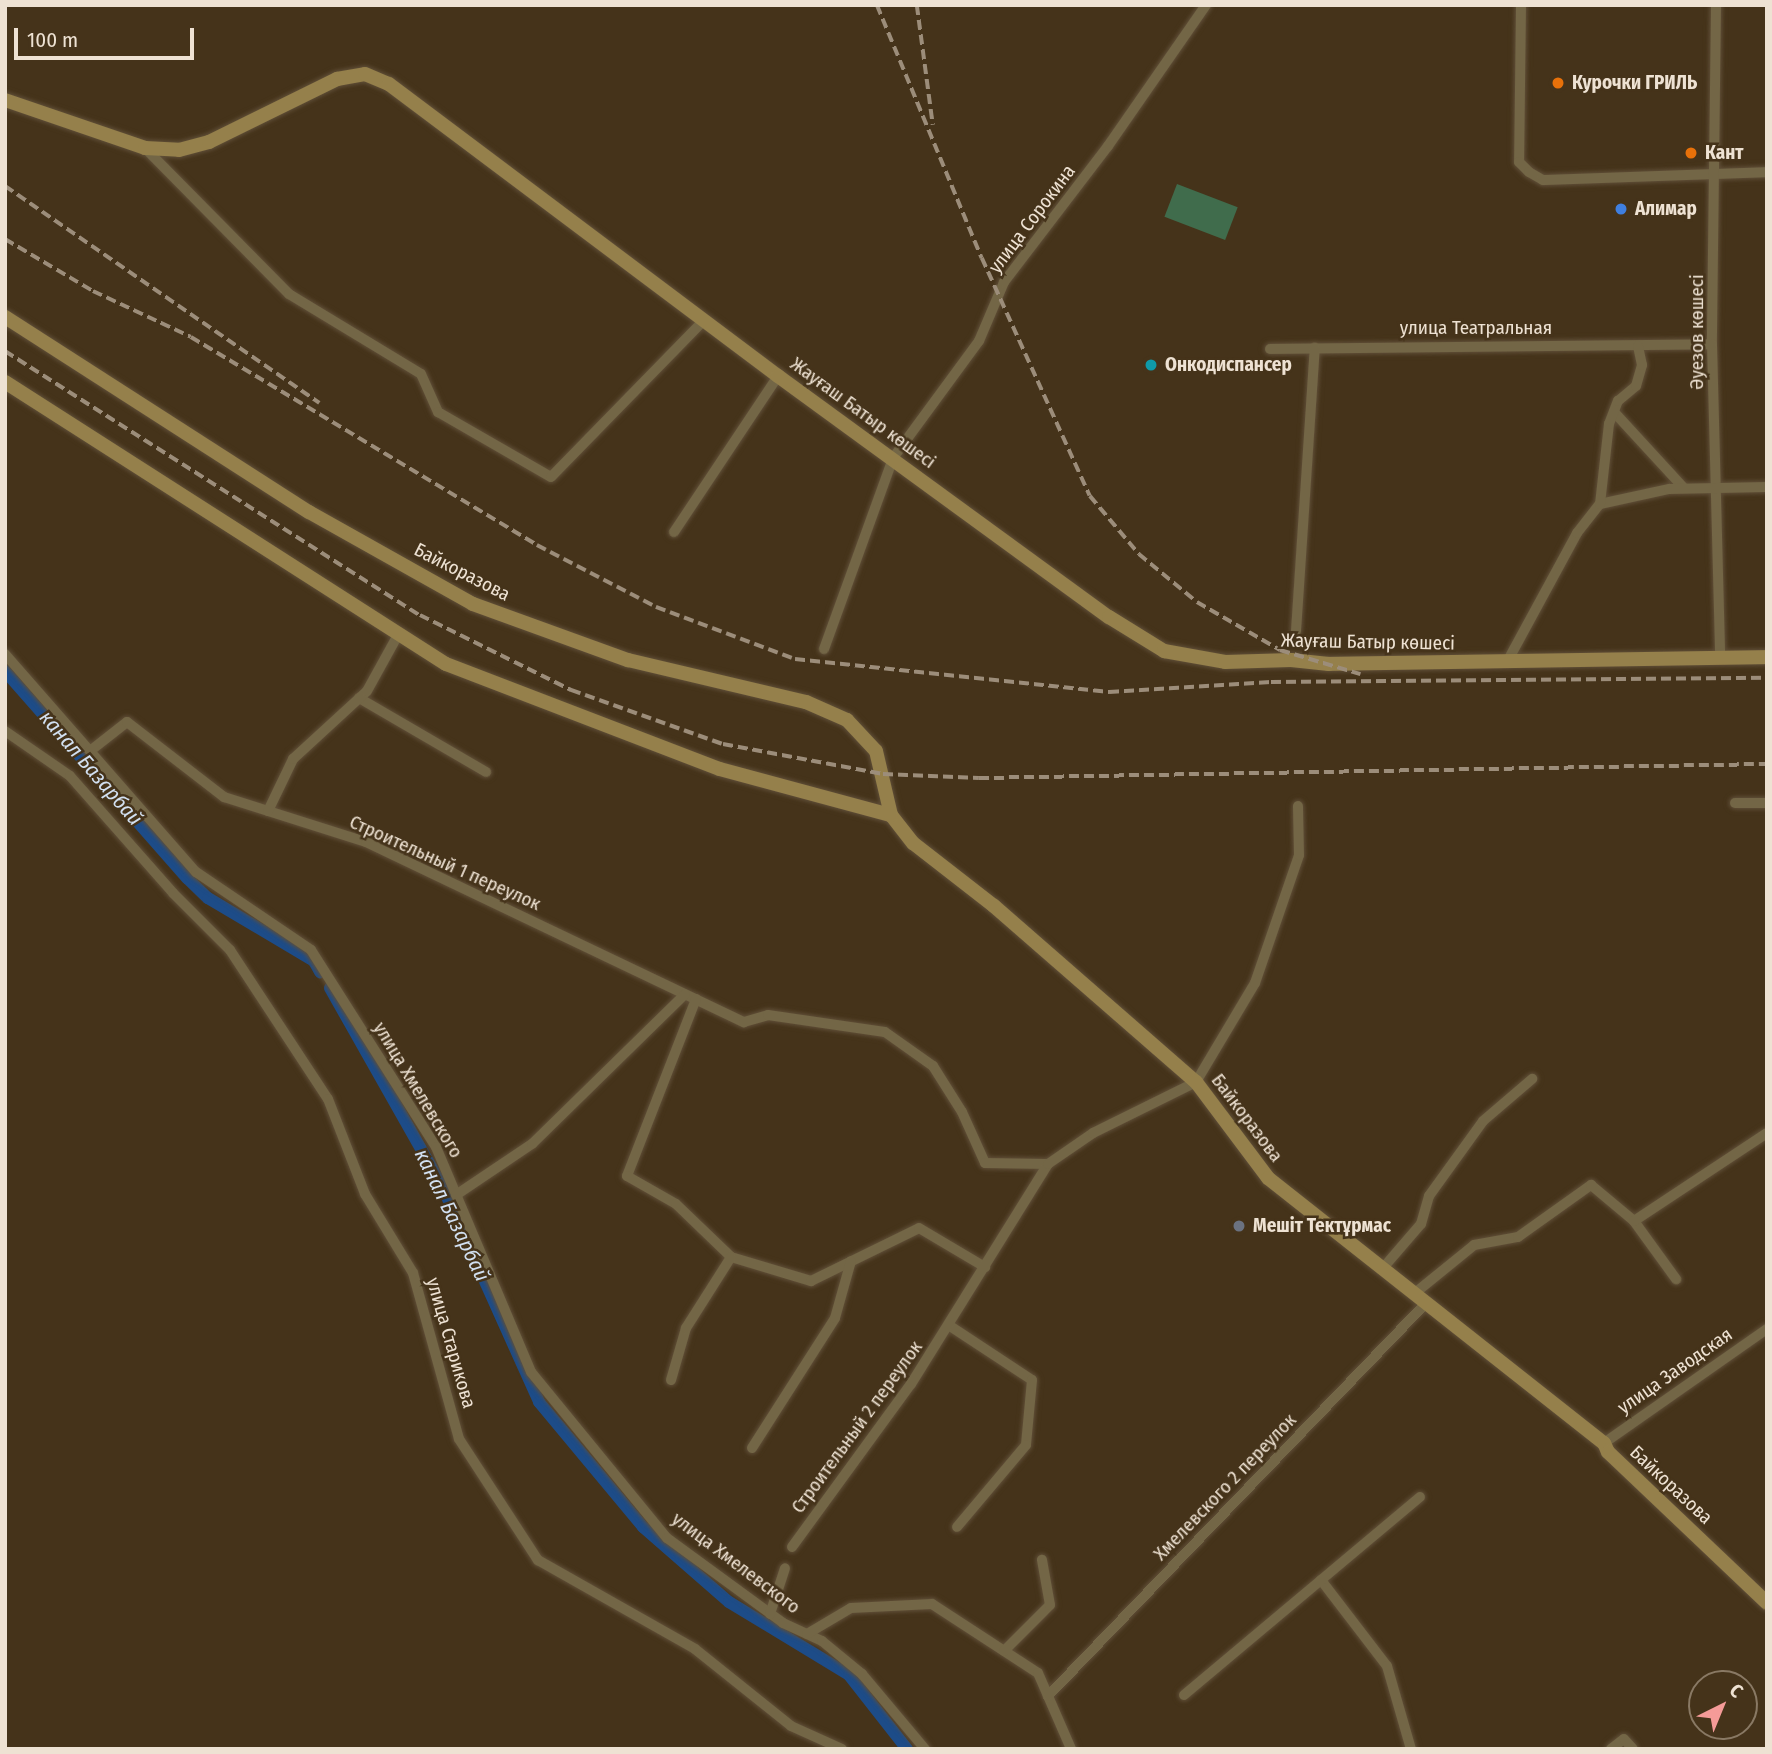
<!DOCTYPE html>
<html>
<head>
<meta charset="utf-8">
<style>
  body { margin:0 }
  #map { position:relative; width:1772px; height:1754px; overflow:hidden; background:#45331a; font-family:"Fira Sans Condensed",sans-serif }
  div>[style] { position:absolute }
  .green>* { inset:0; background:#406c4c; transform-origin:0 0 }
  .canal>* { height:12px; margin:-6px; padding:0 6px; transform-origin:6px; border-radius:6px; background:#1d4c88 }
  .roads { filter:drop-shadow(0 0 2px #604f38) drop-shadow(0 0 2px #604f38) }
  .street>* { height:10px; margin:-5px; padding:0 5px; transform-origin:5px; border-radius:5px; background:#736646 }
  .secondary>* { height:14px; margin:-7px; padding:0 7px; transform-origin:7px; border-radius:7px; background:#95804b }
  .rail>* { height:3.5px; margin-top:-1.75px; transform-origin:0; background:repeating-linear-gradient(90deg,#9c8d7a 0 10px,transparent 0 15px) }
  .dots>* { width:19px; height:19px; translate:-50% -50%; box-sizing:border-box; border:4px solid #45331a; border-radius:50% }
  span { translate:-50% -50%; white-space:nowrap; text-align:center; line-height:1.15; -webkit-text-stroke:5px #45331a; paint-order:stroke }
  .poi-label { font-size:19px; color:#eee2d3; font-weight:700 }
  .left { translate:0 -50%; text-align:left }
  .street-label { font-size:19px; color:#eee2d3 }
  .water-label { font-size:21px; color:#d2e0f1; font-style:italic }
  .frame { position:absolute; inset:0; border:7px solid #eee2d3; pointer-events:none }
  .north { position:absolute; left:1688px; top:1670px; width:70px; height:70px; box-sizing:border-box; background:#45331a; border:2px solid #897964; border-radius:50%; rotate:43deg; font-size:19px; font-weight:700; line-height:28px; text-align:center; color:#eee2d3 }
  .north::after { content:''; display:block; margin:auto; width:24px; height:32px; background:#f59b98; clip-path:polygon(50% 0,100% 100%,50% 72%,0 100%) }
  .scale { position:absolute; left:14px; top:28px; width:180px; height:32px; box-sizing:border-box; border:4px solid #eee2d3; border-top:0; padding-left:9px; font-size:21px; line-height:24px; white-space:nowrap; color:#eee2d3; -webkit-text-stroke:5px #45331a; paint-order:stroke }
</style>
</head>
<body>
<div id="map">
  <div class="green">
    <i style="left:1177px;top:184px;width:65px;height:35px;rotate:21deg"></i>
  </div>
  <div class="canal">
    <i style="left:5px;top:671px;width:276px;rotate:48.7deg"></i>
    <i style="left:187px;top:878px;width:29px;rotate:44deg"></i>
    <i style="left:208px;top:898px;width:123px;rotate:30.7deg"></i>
    <i style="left:314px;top:961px;width:13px;rotate:61deg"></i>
    <i style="left:330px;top:988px;width:230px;rotate:60.5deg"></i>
    <i style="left:443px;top:1188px;width:235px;rotate:65.8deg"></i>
    <i style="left:539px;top:1402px;width:163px;rotate:50.2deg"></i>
    <i style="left:643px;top:1527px;width:114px;rotate:41.1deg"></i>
    <i style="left:729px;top:1602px;width:140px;rotate:31.3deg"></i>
    <i style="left:849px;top:1675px;width:94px;rotate:51.9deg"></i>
  </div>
  <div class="roads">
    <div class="street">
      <i style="left:1521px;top:5px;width:157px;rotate:90.7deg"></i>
      <i style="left:1519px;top:162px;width:14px;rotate:45deg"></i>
      <i style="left:1529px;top:172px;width:16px;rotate:30deg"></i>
      <i style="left:1543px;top:180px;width:224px;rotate:-2deg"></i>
      <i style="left:1716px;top:5px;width:339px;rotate:90.7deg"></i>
      <i style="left:1712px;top:344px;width:314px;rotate:88.5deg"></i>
      <i style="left:145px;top:148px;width:205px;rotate:45.4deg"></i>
      <i style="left:289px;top:294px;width:154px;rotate:31.2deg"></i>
      <i style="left:421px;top:374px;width:42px;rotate:65.9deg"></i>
      <i style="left:438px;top:412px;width:130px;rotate:29.9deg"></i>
      <i style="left:551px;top:477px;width:219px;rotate:-45.7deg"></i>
      <i style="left:1270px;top:349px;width:442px;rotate:-0.6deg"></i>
      <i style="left:1614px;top:412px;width:103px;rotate:47.4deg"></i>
      <i style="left:1600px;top:504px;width:71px;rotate:-12.3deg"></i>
      <i style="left:1669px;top:489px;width:98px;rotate:-1.2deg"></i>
      <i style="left:674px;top:532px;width:187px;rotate:-56.3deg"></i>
      <i style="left:1296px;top:631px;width:284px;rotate:-86.2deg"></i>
      <i style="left:824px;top:649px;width:203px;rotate:-70.1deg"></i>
      <i style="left:893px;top:458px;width:145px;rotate:-53.7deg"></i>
      <i style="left:979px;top:341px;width:64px;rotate:-67deg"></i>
      <i style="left:1004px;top:282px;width:171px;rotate:-52.6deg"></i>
      <i style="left:1108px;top:146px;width:172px;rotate:-55.2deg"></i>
      <i style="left:5px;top:654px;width:290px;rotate:48.8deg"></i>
      <i style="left:196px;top:872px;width:139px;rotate:34.1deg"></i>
      <i style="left:311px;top:950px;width:233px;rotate:57.6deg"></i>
      <i style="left:436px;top:1147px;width:244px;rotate:67.1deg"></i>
      <i style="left:531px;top:1372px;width:215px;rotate:50.7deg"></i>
      <i style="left:667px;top:1538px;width:144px;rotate:36.2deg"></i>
      <i style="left:783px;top:1623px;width:43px;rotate:24.8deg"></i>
      <i style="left:822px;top:1641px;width:52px;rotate:39.5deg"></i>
      <i style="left:862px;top:1674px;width:98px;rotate:50deg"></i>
      <i style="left:1507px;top:662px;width:147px;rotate:-61.5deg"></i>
      <i style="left:1577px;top:533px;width:37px;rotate:-52deg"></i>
      <i style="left:1600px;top:504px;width:81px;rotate:-83.6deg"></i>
      <i style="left:1609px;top:424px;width:25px;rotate:-69deg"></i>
      <i style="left:1618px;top:401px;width:23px;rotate:-40deg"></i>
      <i style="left:1636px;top:386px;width:22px;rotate:-74deg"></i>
      <i style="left:1642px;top:365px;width:19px;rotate:-102deg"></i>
      <i style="left:359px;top:698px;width:147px;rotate:30.2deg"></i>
      <i style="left:5px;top:731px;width:79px;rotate:34.7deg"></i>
      <i style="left:70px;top:776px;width:156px;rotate:48.6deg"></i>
      <i style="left:173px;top:893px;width:81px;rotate:45deg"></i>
      <i style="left:230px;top:950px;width:178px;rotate:56.7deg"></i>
      <i style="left:328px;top:1099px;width:102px;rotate:68.7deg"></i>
      <i style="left:365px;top:1194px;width:92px;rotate:58.7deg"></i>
      <i style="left:413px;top:1273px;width:172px;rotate:74.5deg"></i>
      <i style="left:459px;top:1439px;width:145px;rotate:56.9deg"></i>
      <i style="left:538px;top:1560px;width:180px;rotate:29.5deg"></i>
      <i style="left:695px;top:1649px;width:123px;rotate:38.7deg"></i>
      <i style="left:791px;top:1726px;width:56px;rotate:24.3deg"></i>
      <i style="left:90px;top:751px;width:47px;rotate:-38.1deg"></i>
      <i style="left:127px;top:722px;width:123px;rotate:37.7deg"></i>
      <i style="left:224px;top:797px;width:149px;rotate:17.6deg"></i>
      <i style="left:366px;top:842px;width:419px;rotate:25.5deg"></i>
      <i style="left:744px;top:1022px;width:25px;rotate:-16deg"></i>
      <i style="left:768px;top:1015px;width:118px;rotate:8.3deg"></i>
      <i style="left:885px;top:1032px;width:59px;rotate:35.3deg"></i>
      <i style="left:933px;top:1066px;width:54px;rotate:57.8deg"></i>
      <i style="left:962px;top:1112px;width:56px;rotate:65.7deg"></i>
      <i style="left:985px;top:1163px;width:63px;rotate:0.9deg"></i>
      <i style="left:1735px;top:803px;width:32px"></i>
      <i style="left:268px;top:811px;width:58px;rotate:-64.3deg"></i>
      <i style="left:293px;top:759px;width:100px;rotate:-42.6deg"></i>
      <i style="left:367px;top:691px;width:66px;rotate:-61.1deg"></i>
      <i style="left:696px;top:999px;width:190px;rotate:111.3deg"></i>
      <i style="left:627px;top:1176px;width:56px;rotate:29.7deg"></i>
      <i style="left:676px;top:1204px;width:76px;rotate:43.9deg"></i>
      <i style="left:731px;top:1257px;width:84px;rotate:16.7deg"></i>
      <i style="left:811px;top:1281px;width:120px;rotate:-26.1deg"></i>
      <i style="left:919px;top:1228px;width:77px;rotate:30.6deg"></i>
      <i style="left:456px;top:1195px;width:92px;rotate:-33.9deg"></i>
      <i style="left:532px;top:1144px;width:214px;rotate:-44.4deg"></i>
      <i style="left:1634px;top:1221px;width:72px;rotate:54.1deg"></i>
      <i style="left:1383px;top:1268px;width:58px;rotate:-49.2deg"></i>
      <i style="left:1421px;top:1224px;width:29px;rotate:-74deg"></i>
      <i style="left:1429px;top:1196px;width:92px;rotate:-54.2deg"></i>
      <i style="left:1483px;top:1121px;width:65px;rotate:-40.6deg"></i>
      <i style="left:1415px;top:1293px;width:76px;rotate:-39.1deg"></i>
      <i style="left:1474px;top:1245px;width:45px;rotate:-10.3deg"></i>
      <i style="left:1518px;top:1237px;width:90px;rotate:-35.5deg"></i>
      <i style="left:1591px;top:1185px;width:56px;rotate:39.9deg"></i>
      <i style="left:1634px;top:1221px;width:159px;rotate:-33.5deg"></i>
      <i style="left:950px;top:1326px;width:98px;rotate:33.4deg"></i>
      <i style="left:1032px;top:1380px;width:65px;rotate:95.3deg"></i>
      <i style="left:1026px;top:1445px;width:107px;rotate:130.1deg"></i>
      <i style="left:671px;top:1380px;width:54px;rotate:-73.9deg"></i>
      <i style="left:686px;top:1328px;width:84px;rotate:-57.6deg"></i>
      <i style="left:1604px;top:1443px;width:199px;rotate:-35deg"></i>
      <i style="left:752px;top:1448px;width:154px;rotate:-57.4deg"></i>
      <i style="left:835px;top:1318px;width:59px;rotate:-74.3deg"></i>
      <i style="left:792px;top:1547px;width:202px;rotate:-53.9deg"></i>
      <i style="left:911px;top:1384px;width:259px;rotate:-58.1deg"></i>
      <i style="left:1048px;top:1164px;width:55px;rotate:-34.6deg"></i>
      <i style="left:1093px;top:1133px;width:115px;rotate:-26.3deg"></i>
      <i style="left:1196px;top:1082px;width:115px;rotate:-59.2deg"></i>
      <i style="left:1255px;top:983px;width:135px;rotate:-71deg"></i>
      <i style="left:1299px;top:855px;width:49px;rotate:-91.2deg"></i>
      <i style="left:1321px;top:1580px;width:108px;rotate:52.5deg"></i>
      <i style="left:1387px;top:1666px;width:86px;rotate:73.9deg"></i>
      <i style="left:770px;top:1614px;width:48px;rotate:-71.9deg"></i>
      <i style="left:807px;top:1634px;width:51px;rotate:-30.6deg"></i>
      <i style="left:851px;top:1608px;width:81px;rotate:-2.8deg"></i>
      <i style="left:932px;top:1604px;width:126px;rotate:33.1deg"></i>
      <i style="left:1038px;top:1673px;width:83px;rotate:66.5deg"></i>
      <i style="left:1004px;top:1651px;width:65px;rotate:-45deg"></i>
      <i style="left:1050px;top:1605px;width:46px;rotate:-100.1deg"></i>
      <i style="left:1184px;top:1695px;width:308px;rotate:-40deg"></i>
      <i style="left:1048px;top:1696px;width:547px;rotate:-46.11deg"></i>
      <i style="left:1611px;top:1749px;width:16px;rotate:-38deg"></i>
      <i style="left:1624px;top:1739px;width:13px;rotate:48deg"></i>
    </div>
    <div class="secondary">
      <i style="left:5px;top:100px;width:148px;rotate:18.9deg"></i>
      <i style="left:145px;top:148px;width:34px;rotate:3deg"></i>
      <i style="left:179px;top:150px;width:31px;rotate:-15deg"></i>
      <i style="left:209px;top:142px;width:143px;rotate:-26.2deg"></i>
      <i style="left:337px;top:79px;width:28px;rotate:-10deg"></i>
      <i style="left:365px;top:74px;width:26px;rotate:23deg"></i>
      <i style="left:389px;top:84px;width:486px;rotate:36.9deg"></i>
      <i style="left:778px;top:376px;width:409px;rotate:36.1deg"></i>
      <i style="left:1109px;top:617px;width:65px;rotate:31.7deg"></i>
      <i style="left:1164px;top:651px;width:62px;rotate:10.2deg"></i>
      <i style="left:1225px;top:662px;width:66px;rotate:-1.7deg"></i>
      <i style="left:1291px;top:660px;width:38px;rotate:6deg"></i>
      <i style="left:1329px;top:664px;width:438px;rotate:-0.9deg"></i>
      <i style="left:5px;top:317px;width:361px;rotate:32.7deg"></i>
      <i style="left:309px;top:512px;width:188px;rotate:29.3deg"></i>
      <i style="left:473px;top:604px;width:165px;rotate:19.9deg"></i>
      <i style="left:628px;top:660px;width:183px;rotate:13.3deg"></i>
      <i style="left:806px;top:702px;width:45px;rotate:23.7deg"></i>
      <i style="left:847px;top:720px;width:42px;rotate:46.9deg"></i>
      <i style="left:876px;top:751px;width:66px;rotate:76.8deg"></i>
      <i style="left:891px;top:815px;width:36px;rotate:52deg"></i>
      <i style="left:913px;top:843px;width:103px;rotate:37.9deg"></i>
      <i style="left:994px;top:906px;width:268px;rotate:41.1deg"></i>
      <i style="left:1196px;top:1082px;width:120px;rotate:53.1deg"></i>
      <i style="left:1268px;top:1178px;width:428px;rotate:38.3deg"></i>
      <i style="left:1604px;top:1443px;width:10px;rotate:66deg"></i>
      <i style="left:1608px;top:1452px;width:219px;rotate:43.5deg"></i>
      <i style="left:5px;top:382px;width:523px;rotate:32.6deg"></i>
      <i style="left:446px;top:664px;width:293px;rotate:21deg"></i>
      <i style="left:720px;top:769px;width:177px;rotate:15.1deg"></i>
    </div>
  </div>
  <div class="rail">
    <i style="left:877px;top:5px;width:274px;rotate:67.5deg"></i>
    <i style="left:982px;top:258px;width:261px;rotate:65.6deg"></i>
    <i style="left:1090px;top:496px;width:76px;rotate:49.8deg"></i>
    <i style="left:1139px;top:554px;width:75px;rotate:39.6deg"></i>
    <i style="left:1197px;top:602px;width:96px;rotate:30deg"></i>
    <i style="left:1280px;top:650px;width:84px;rotate:16.7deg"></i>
    <i style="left:917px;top:5px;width:121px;rotate:82.4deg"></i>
    <i style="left:5px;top:186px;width:382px;rotate:34.6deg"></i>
    <i style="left:5px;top:239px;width:102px;rotate:30.6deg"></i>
    <i style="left:93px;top:291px;width:108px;rotate:25.1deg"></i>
    <i style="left:191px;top:337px;width:404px;rotate:31deg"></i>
    <i style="left:537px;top:545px;width:134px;rotate:27.5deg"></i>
    <i style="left:656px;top:607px;width:148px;rotate:20.5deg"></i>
    <i style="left:795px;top:659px;width:316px;rotate:6deg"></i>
    <i style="left:1109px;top:692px;width:162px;rotate:-3.5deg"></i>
    <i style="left:1271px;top:682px;width:496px;rotate:-0.5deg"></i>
    <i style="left:5px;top:351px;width:492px;rotate:32.5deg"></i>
    <i style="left:420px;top:615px;width:169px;rotate:26.4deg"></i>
    <i style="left:571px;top:690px;width:161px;rotate:19.6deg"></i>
    <i style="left:723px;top:744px;width:163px;rotate:10.6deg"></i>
    <i style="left:883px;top:774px;width:96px;rotate:2.4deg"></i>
    <i style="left:979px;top:778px;width:788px;rotate:-1.02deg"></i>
  </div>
  <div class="dots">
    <i style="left:1558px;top:83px;background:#e8710a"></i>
    <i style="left:1691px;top:153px;background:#e8710a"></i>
    <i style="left:1621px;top:209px;background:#3f7fe0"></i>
    <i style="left:1151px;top:365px;background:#0f9aa8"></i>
    <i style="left:1239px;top:1226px;background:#6b7280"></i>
  </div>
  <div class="poi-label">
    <span class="left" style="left:1572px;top:83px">Курочки ГРИЛЬ</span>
    <span class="left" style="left:1705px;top:153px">Кант</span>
    <span class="left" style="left:1635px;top:209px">Алимар</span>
    <span class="left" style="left:1165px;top:365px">Онкодиспансер</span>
    <span class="left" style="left:1253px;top:1226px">Мешіт Тектұрмас</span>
  </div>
  <div class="street-label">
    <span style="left:1032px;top:219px;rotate:-53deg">улица Сорокина</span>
    <span style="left:1476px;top:328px">улица Театральная</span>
    <span style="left:1697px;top:332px;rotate:-90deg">Әуезов көшесі</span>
    <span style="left:863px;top:413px;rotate:36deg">Жауғаш Батыр көшесі</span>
    <span style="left:462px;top:572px;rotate:27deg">Байкоразова</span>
    <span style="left:1368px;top:642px;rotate:1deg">Жауғаш Батыр көшесі</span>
    <span style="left:445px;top:863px;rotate:24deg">Строительный 1 переулок</span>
    <span style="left:418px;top:1090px;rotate:59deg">улица Хмелевского</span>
    <span style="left:1247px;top:1118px;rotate:53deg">Байкоразова</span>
    <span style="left:451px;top:1343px;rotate:74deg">улица Старикова</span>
    <span style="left:1675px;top:1371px;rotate:-35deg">улица Заводская</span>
    <span style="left:857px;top:1427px;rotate:-54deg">Строительный 2 переулок</span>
    <span style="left:1671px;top:1485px;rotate:43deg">Байкоразова</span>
    <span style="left:1225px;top:1487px;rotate:-46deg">Хмелевского 2 переулок</span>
    <span style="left:736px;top:1563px;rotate:37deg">улица Хмелевского</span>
  </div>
  <div class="water-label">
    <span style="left:91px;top:768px;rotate:49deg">канал Базарбай</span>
    <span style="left:452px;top:1215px;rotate:64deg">канал Базарбай</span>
  </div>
  <div class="frame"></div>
  <div class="north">С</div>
  <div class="scale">100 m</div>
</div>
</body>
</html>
